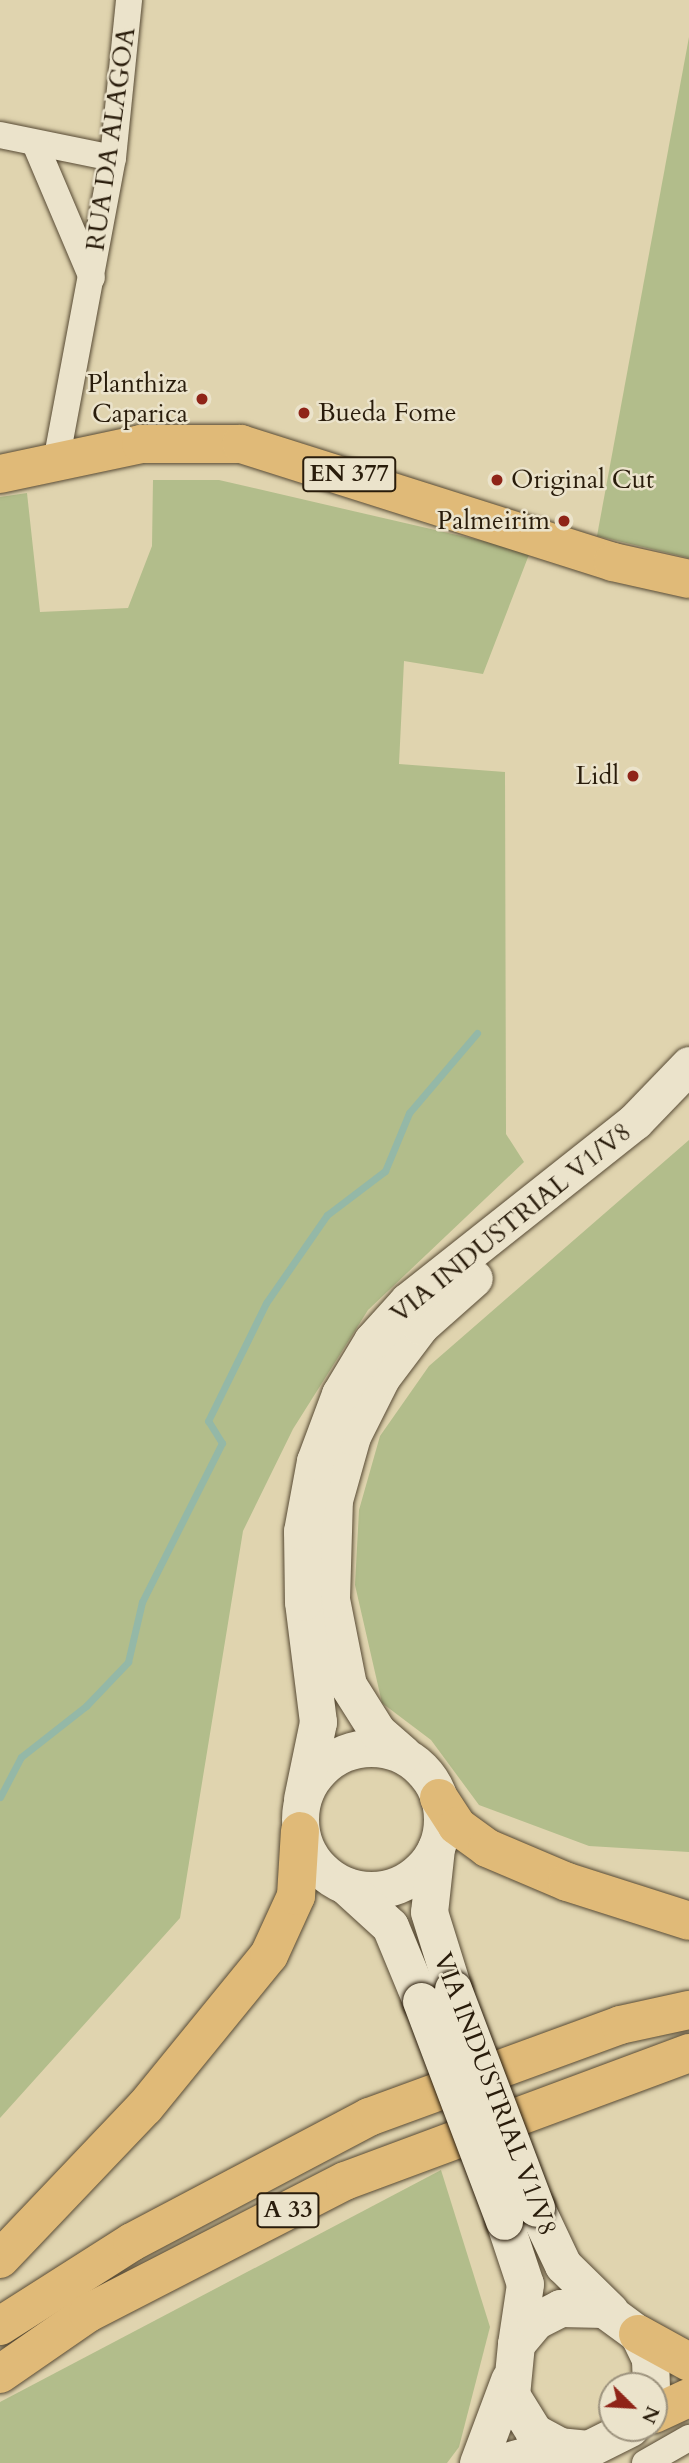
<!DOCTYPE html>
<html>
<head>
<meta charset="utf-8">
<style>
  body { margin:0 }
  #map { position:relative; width:689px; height:2463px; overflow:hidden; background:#e0d4af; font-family:Cardo,serif }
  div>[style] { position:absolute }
  .green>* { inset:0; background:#b2bd8b }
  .stream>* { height:7px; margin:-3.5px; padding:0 3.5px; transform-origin:3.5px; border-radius:3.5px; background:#94b8a7 }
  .roads { filter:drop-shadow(0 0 2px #574a34) drop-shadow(0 0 2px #574a34) }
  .street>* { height:26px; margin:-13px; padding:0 13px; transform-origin:13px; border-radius:13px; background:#ebe3cb }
  .secondary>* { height:37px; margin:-18.5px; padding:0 18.5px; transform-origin:18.5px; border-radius:18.5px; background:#ebe3cb }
  .secondary>.ring { margin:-18.5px; padding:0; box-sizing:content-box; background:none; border:37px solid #ebe3cb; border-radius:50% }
  .primary>* { height:38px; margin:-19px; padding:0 19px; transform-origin:19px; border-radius:19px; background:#e0ba78 }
  .highway>* { height:38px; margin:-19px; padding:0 19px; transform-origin:19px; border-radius:19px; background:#e0ba78 }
  .bridges { filter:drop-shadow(0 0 2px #291c0b) drop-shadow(0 0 2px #291c0b) }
  .secondary-bridge>* { height:37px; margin:-18.5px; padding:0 18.5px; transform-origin:18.5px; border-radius:18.5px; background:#ebe3cb }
  .dots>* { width:19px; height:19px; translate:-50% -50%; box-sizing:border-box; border:4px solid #ebe3cb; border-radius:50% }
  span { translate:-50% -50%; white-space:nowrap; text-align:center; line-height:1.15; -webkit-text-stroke:5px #ebe3cb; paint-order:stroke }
  .shield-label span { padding:2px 5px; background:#ebe3cb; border:2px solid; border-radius:5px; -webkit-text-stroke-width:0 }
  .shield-label { font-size:24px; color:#291c0b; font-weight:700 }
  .street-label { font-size:26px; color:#291c0b }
  .poi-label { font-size:26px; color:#291c0b }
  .right { translate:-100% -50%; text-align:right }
  .left { translate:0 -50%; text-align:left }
  .north { position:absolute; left:598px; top:2372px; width:70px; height:70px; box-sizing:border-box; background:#ebe3cb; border:2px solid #9d937e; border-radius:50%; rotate:114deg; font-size:19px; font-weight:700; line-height:28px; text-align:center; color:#291c0b }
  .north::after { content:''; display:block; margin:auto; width:24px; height:32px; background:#8f2418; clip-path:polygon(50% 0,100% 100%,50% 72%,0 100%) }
</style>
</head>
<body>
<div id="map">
  <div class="green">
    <i style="clip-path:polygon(689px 37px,689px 558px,597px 536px)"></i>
    <i style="clip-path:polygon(153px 480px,219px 480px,530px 552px,483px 674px,404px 661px,399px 764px,505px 772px,506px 1134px,524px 1162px,368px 1310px,293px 1429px,243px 1531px,180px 1918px,0 2118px,0 497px,27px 493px,40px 612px,128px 608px,152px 546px)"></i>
    <i style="clip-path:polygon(689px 1140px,689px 1852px,589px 1846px,479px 1805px,431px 1740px,382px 1703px,355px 1585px,359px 1510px,380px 1436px,429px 1366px)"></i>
    <i style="clip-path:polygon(441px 2170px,490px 2327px,459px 2447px,447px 2463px,0 2463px,0 2402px)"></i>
  </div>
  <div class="stream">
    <i style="left:0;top:1797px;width:45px;rotate:-62.3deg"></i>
    <i style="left:21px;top:1757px;width:83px;rotate:-38.1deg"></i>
    <i style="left:86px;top:1706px;width:61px;rotate:-46.3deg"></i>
    <i style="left:128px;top:1662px;width:62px;rotate:-76.9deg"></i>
    <i style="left:142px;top:1602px;width:178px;rotate:-63.3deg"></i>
    <i style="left:222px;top:1443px;width:26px;rotate:-122deg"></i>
    <i style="left:208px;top:1421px;width:131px;rotate:-63.8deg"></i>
    <i style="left:266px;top:1303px;width:107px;rotate:-55.3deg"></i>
    <i style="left:327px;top:1215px;width:73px;rotate:-37.2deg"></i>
    <i style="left:385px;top:1171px;width:63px;rotate:-67.5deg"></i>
    <i style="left:409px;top:1113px;width:105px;rotate:-49.6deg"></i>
  </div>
  <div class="roads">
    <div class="street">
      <i style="left:0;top:135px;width:115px;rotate:11.5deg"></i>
      <i style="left:36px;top:146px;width:143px;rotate:67deg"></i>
      <i style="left:56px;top:462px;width:309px;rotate:-79.4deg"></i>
      <i style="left:113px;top:158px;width:159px;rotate:-84.2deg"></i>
      <i style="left:645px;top:2463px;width:51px;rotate:-29.6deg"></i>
    </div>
    <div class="secondary">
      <i class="ring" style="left:300px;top:1748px;width:105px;height:105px"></i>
      <i style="left:403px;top:1754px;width:35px;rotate:-139deg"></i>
      <i style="left:377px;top:1731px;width:54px;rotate:-122.2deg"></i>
      <i style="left:348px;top:1685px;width:88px;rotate:-101.2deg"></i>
      <i style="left:331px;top:1599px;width:99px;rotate:-88.3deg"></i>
      <i style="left:334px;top:1500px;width:66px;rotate:-74.3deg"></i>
      <i style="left:352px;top:1436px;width:65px;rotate:-63.4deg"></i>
      <i style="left:381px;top:1378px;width:65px;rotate:-53.1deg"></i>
      <i style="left:420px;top:1326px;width:72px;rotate:-41.6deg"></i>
      <i style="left:302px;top:1799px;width:79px;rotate:-78.3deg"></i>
      <i style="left:318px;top:1722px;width:121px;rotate:-97.1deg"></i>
      <i style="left:303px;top:1602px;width:71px;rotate:-90.8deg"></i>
      <i style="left:302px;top:1531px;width:71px;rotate:-79.5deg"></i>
      <i style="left:315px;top:1461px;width:72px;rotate:-69.5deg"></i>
      <i style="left:340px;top:1394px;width:62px;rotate:-58.9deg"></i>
      <i style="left:372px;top:1341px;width:54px;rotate:-48deg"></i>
      <i style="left:408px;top:1301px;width:290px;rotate:-38.4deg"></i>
      <i style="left:635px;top:1121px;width:78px;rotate:-46deg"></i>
      <i style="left:436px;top:1848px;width:64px;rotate:96.2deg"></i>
      <i style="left:429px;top:1912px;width:81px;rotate:72.7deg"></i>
      <i style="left:346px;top:1886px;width:59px;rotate:42.3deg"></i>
      <i style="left:390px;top:1926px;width:81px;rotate:67.5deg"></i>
      <i style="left:536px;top:2208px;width:63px;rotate:64.7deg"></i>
      <i style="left:563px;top:2265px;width:66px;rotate:44.4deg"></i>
      <i style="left:504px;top:2221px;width:66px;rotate:71.6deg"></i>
      <i style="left:525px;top:2284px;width:61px;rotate:98.5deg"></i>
      <i style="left:630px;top:2428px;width:47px;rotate:153.4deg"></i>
      <i style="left:588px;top:2449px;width:28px;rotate:-174deg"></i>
      <i style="left:560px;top:2446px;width:30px;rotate:-152deg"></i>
      <i style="left:534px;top:2432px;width:44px;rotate:-121.9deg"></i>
      <i style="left:511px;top:2395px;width:51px;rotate:-84.4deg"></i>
      <i style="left:516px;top:2344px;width:30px;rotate:-50deg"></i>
      <i style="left:535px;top:2321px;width:28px;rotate:-27deg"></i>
      <i style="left:560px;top:2308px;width:44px;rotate:1.3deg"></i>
      <i style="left:604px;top:2309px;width:42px;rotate:36.3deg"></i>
      <i style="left:638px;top:2334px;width:28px;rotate:64deg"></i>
      <i style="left:650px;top:2359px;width:27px;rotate:88deg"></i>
      <i style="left:478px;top:2463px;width:89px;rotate:-69.5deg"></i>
      <i style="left:499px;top:2463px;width:63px;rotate:-15.6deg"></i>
    </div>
    <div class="primary">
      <i style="left:0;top:474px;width:144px;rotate:-12deg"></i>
      <i style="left:141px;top:444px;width:100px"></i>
      <i style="left:241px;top:444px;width:390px;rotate:17.6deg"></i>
      <i style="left:613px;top:562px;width:78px;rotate:12.6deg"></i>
    </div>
    <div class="highway">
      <i style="left:439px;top:1798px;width:33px;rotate:57deg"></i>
      <i style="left:457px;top:1826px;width:37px;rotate:36deg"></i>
      <i style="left:487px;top:1848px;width:87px;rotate:23deg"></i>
      <i style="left:567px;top:1882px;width:128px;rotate:17.7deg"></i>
      <i style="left:0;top:2259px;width:210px;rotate:-46.4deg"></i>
      <i style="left:145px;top:2107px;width:196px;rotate:-50.8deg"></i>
      <i style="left:269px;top:1955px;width:65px;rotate:-65.4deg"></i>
      <i style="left:296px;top:1896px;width:65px;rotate:-86.5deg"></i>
      <i style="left:0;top:2326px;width:156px;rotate:-32.5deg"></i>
      <i style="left:132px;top:2242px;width:268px;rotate:-27.8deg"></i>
      <i style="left:369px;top:2117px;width:267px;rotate:-20.1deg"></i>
      <i style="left:620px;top:2025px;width:71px;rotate:-12.3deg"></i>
      <i style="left:638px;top:2334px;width:58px;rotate:28.8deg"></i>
      <i style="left:0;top:2374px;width:107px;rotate:-34.7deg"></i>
      <i style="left:88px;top:2313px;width:289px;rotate:-27.2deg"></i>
      <i style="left:345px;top:2181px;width:367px;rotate:-20.4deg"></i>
      <i style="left:654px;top:2414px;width:38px;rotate:-25deg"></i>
    </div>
  </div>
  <div class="bridges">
    <div class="secondary-bridge">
      <i style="left:453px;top:1989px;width:234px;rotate:69.2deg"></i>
      <i style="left:421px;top:2001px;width:235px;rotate:69.3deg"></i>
    </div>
  </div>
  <div class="dots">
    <i style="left:202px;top:399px;background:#8f2418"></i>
    <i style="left:304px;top:413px;background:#8f2418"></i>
    <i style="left:497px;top:480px;background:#8f2418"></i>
    <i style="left:564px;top:521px;background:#8f2418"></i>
    <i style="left:633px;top:776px;background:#8f2418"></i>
  </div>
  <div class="shield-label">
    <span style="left:349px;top:474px">EN 377</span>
    <span style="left:288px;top:2210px">A 33</span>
  </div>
  <div class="street-label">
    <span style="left:111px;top:139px;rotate:-82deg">RUA DA ALAGOA</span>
    <span style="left:511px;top:1223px;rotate:-39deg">VIA INDUSTRIAL V1/V8</span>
    <span style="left:495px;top:2094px;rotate:69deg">VIA INDUSTRIAL V1/V8</span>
  </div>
  <div class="poi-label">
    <span class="right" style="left:188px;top:399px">Planthiza<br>Caparica</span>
    <span class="left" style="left:318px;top:413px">Bueda Fome</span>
    <span class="left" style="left:511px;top:480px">Original Cut</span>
    <span class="right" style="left:550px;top:521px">Palmeirim</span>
    <span class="right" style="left:619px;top:776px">Lidl</span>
  </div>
  <div class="north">N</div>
</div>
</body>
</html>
